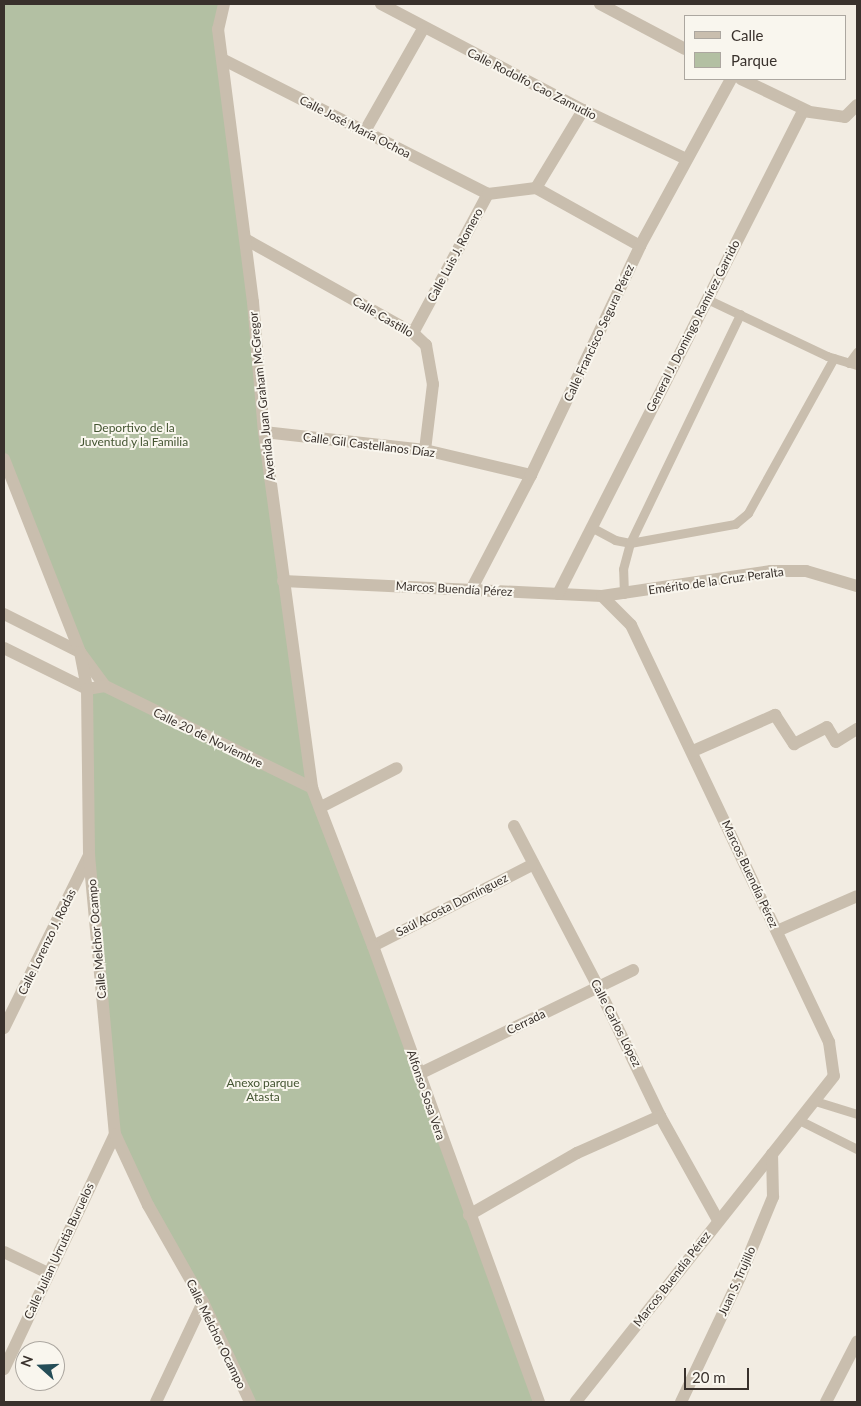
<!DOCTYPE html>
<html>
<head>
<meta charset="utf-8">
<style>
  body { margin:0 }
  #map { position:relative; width:861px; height:1406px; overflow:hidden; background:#f2ece2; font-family:Lato,sans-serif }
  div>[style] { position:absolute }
  .green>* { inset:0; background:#b3c0a3 }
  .service>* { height:9px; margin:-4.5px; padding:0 4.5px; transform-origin:4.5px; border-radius:4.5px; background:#c9beae }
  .minor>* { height:12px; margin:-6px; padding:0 6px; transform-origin:6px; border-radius:6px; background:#c9beae }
  .tertiary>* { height:12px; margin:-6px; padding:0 6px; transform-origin:6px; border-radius:6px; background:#c9beae }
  span { translate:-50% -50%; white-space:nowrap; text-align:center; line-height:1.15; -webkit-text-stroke:4px #f9f6ee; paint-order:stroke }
  .street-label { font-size:12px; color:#39312c }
  .park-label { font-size:12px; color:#445532 }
  .frame { position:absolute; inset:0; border:5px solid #39312c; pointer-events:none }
  .legend { position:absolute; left:684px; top:15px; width:162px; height:65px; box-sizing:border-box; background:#f9f6ee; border:1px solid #aca7a0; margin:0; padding:6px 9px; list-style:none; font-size:15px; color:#39312c }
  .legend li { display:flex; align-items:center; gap:10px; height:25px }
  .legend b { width:25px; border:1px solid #aca7a0 }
  .north { position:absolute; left:15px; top:1341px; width:50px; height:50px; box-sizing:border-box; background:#f9f6ee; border:1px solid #aca7a0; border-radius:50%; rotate:290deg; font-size:14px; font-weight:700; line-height:20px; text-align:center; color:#39312c }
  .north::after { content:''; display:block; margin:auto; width:18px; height:22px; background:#254d57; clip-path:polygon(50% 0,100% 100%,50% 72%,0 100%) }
  .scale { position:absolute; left:684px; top:1368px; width:65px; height:22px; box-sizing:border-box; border:2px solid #39312c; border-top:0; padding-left:6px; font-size:15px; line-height:18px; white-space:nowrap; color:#39312c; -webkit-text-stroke:4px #f9f6ee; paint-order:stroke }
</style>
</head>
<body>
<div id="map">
  <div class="green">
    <i style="clip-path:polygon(4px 4px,224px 4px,218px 29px,312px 788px,539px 1402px,250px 1402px,115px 1134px,89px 855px,87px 689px,104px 686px,80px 652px,4px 459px)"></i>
  </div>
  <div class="service">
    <i style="left:707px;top:299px;width:133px;rotate:25.4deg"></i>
    <i style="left:827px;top:356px;width:31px;rotate:17deg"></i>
    <i style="left:849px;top:363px;width:14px;rotate:-54deg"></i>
    <i style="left:591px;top:527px;width:27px;rotate:28deg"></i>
    <i style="left:615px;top:540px;width:15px;rotate:11deg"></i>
    <i style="left:630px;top:543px;width:107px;rotate:-10.3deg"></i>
    <i style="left:735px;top:524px;width:17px;rotate:-40deg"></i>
    <i style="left:748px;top:513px;width:177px;rotate:-61deg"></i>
    <i style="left:624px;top:594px;width:25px;rotate:-92deg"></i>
    <i style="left:623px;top:569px;width:27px;rotate:-75deg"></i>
    <i style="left:630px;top:543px;width:254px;rotate:-64.3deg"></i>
    <i style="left:815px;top:1101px;width:44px;rotate:17.2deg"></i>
    <i style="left:799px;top:1120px;width:65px;rotate:26.6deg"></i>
  </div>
  <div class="minor">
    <i style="left:381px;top:4px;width:228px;rotate:27.7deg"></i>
    <i style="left:583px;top:110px;width:114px;rotate:25.4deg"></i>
    <i style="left:600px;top:4px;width:96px;rotate:27.9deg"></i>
    <i style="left:222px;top:59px;width:298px;rotate:26.9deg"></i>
    <i style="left:741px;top:79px;width:74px;rotate:25.5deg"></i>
    <i style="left:365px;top:131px;width:117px;rotate:-60.4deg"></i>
    <i style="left:536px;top:188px;width:119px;rotate:29.1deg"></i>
    <i style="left:245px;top:239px;width:193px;rotate:29.2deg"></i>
    <i style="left:413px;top:333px;width:18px;rotate:43deg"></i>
    <i style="left:426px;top:345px;width:40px;rotate:80deg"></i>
    <i style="left:433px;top:384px;width:66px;rotate:96.9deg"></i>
    <i style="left:413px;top:333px;width:158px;rotate:-61.7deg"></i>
    <i style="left:488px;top:194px;width:48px;rotate:-7.1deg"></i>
    <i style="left:536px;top:188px;width:91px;rotate:-58.9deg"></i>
    <i style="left:264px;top:432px;width:162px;rotate:6.4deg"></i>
    <i style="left:425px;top:450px;width:109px;rotate:13.3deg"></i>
    <i style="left:283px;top:581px;width:319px;rotate:2.7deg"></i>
    <i style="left:602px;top:596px;width:41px;rotate:45deg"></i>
    <i style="left:631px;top:625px;width:462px;rotate:64.6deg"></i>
    <i style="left:829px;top:1042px;width:34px;rotate:82deg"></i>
    <i style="left:834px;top:1076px;width:416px;rotate:128.4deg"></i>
    <i style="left:471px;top:590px;width:130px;rotate:-62.4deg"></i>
    <i style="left:531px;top:475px;width:254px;rotate:-64.5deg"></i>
    <i style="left:640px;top:246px;width:190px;rotate:-61.4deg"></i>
    <i style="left:558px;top:594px;width:542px;rotate:-63.1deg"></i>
    <i style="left:803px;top:111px;width:42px;rotate:8.1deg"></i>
    <i style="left:845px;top:117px;width:17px;rotate:-45deg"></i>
    <i style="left:602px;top:596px;width:171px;rotate:-8.4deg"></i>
    <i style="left:771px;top:571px;width:35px"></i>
    <i style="left:806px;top:571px;width:53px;rotate:16.4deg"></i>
    <i style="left:4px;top:614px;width:85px;rotate:26.6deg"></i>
    <i style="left:80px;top:652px;width:42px;rotate:53.7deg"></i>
    <i style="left:105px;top:686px;width:231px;rotate:26.2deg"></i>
    <i style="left:4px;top:648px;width:93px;rotate:26.3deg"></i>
    <i style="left:87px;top:689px;width:18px;rotate:-9deg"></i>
    <i style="left:693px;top:751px;width:90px;rotate:-23.7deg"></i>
    <i style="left:775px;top:715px;width:35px;rotate:57deg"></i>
    <i style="left:794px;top:744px;width:37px;rotate:-27deg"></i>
    <i style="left:827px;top:727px;width:17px;rotate:59deg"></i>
    <i style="left:836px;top:742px;width:25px;rotate:-32deg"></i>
    <i style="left:321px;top:807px;width:85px;rotate:-27.2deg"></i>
    <i style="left:514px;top:826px;width:182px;rotate:62.4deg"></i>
    <i style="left:598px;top:987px;width:143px;rotate:64.3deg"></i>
    <i style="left:660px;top:1116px;width:119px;rotate:60.9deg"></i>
    <i style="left:777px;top:931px;width:87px;rotate:-23.6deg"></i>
    <i style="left:373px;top:946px;width:178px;rotate:-27deg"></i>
    <i style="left:4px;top:1028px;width:193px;rotate:-63.8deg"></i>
    <i style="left:419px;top:1074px;width:238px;rotate:-25.9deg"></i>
    <i style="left:469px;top:1215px;width:125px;rotate:-29.9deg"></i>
    <i style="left:577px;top:1153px;width:91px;rotate:-24deg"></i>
    <i style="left:4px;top:1252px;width:49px;rotate:25.5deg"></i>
    <i style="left:4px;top:1369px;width:260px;rotate:-64.7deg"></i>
    <i style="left:156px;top:1402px;width:110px;rotate:-64.8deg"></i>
    <i style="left:681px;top:1402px;width:138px;rotate:-64.7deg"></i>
    <i style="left:740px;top:1277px;width:87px;rotate:-67.6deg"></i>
    <i style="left:773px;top:1197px;width:43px;rotate:-91.3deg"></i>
    <i style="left:826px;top:1402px;width:68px;rotate:-62.7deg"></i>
  </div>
  <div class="tertiary">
    <i style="left:224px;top:4px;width:26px;rotate:103deg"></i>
    <i style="left:218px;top:29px;width:275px;rotate:82.7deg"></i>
    <i style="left:253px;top:302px;width:130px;rotate:85.2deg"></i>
    <i style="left:264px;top:432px;width:359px;rotate:82.3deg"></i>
    <i style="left:312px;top:788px;width:169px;rotate:68.9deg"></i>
    <i style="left:373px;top:946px;width:485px;rotate:70deg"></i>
    <i style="left:4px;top:459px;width:207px;rotate:68.5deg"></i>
    <i style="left:80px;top:652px;width:38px;rotate:79deg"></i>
    <i style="left:87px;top:689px;width:166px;rotate:89.3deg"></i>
    <i style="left:89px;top:855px;width:280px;rotate:84.7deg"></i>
    <i style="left:115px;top:1134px;width:78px;rotate:65.1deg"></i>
    <i style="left:148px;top:1205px;width:112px;rotate:60.4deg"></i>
    <i style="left:203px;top:1302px;width:110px;rotate:64.8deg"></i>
  </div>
  <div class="street-label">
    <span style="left:532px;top:84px;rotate:27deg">Calle Rodolfo Cao Zamudio</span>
    <span style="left:355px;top:127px;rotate:27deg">Calle José María Ochoa</span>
    <span style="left:455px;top:255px;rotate:-62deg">Calle Luis J. Romero</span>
    <span style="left:383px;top:317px;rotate:30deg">Calle Castillo</span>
    <span style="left:693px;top:326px;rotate:-63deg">General J. Domingo Ramírez Garrido</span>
    <span style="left:599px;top:333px;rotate:-65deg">Calle Francisco Segura Pérez</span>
    <span style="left:262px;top:396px;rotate:-96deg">Avenida Juan Graham McGregor</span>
    <span style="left:369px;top:445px;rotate:7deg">Calle Gil Castellanos Díaz</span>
    <span style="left:716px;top:581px;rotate:-8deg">Emérito de la Cruz Peralta</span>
    <span style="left:454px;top:589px;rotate:3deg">Marcos Buendía Pérez</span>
    <span style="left:208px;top:738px;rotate:26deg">Calle 20 de Noviembre</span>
    <span style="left:750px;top:874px;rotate:65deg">Marcos Buendía Pérez</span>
    <span style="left:452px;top:905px;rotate:-27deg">Saúl Acosta Domínguez</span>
    <span style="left:97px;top:939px;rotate:-95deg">Calle Melchor Ocampo</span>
    <span style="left:47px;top:942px;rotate:-64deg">Calle Lorenzo J. Rodas</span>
    <span style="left:526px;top:1022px;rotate:-26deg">Cerrada</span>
    <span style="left:616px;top:1023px;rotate:63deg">Calle Carlos López</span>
    <span style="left:426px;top:1095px;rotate:71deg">Alfonso Sosa Vera</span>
    <span style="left:59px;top:1251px;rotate:-65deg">Calle Julian Urrutia Buruelos</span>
    <span style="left:672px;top:1279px;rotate:-52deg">Marcos Buendía Pérez</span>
    <span style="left:737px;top:1281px;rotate:-66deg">Juan S. Trujillo</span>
    <span style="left:216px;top:1334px;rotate:64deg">Calle Melchor Ocampo</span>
  </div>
  <div class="park-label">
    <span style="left:134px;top:435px">Deportivo de la<br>Juventud y la Familia</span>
    <span style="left:263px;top:1090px">Anexo parque<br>Atasta</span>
  </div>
  <div class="frame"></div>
  <ul class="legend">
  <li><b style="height:6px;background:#c9beae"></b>Calle</li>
  <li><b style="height:14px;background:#b3c0a3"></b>Parque</li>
  </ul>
  <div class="north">N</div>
  <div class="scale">20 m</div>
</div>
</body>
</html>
